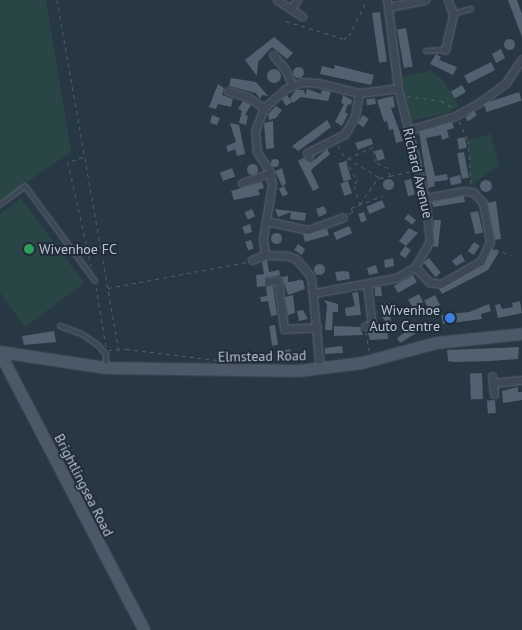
<!DOCTYPE html>
<html>
<head>
<meta charset="utf-8">
<style>
  body { margin:0 }
  #map { position:relative; width:522px; height:630px; overflow:hidden; background:#283744; font-family:"PT Sans",sans-serif }
  div>[style] { position:absolute }
  .green>* { inset:0; background:#2a4545 }
  .building>* { inset:0; background:#51616f; transform-origin:0 0 }
  .round { border-radius:50% }
  .path>* { height:1px; margin-top:-0.5px; transform-origin:0; background:repeating-linear-gradient(90deg,#486161 0 4px,transparent 0 8px) }
  .roads { filter:drop-shadow(0 0 1px #5b6671) drop-shadow(0 0 1px #5b6671) }
  .lane>* { height:4px; margin:-2px; padding:0 2px; transform-origin:2px; border-radius:2px; background:#3c4854 }
  .street>* { height:7px; margin:-3.5px; padding:0 3.5px; transform-origin:3.5px; border-radius:3.5px; background:#3c4854 }
  .secondary>* { height:10px; margin:-5px; padding:0 5px; transform-origin:5px; border-radius:5px; background:#4a5867 }
  .dots>* { width:14px; height:14px; translate:-50% -50%; box-sizing:border-box; border:2px solid #202d39; border-radius:50% }
  span { translate:-50% -50%; white-space:nowrap; text-align:center; line-height:1.15; -webkit-text-stroke:4px #202d39; paint-order:stroke }
  .street-label { font-size:14px; color:#bac3cd }
  .poi-label { font-size:14px; color:#bac3cd }
  .left { translate:0 -50%; text-align:left }
  .right { translate:-100% -50%; text-align:right }
</style>
</head>
<body>
<div id="map">
  <div class="green">
    <i style="clip-path:polygon(0 0,46px 0,71px 152px,0 201px)"></i>
    <i style="clip-path:polygon(431px 71px,442px 79px,459px 106px,446px 113px,411px 121px,402px 76px)"></i>
    <i style="clip-path:polygon(491px 134px,499px 166px,471px 185px,468px 140px)"></i>
    <i style="clip-path:polygon(21px 198px,84px 283px,25px 327px,0 293px,0 214px)"></i>
  </div>
  <div class="building">
    <i style="clip-path:polygon(508px 0,517px 0,522px 14px,522px 37px)"></i>
    <i style="left:380px;top:12px;width:50px;height:8px;rotate:82deg"></i>
    <i style="left:406px;top:28px;width:39px;height:9px;rotate:80deg"></i>
    <i style="clip-path:polygon(274px 37px,293px 53px,287px 59px,272px 47px,258px 62px,257px 76px,245px 60px)"></i>
    <i class="round" style="left:503.5px;top:38.5px;width:11px;height:11px"></i>
    <i style="clip-path:polygon(501px 49px,505px 58px,496px 63px,492px 54px)"></i>
    <i style="clip-path:polygon(436px 54px,441px 57px,439px 60px,457px 67px,453px 75px,430px 64px)"></i>
    <i style="left:491px;top:62px;width:9px;height:30px;rotate:63deg"></i>
    <i style="clip-path:polygon(335px 65px,374px 75px,371px 85px,320px 74px,322px 66px,334px 69px)"></i>
    <i class="round" style="left:292.5px;top:66.5px;width:11px;height:11px"></i>
    <i class="round" style="left:267px;top:69px;width:14px;height:14px"></i>
    <i style="clip-path:polygon(231px 78px,256px 82px,268px 96px,262px 95px,260px 99px,256px 93px,229px 86px)"></i>
    <i style="clip-path:polygon(218px 84px,224px 88px,222px 95px,233px 99px,231px 107px,218px 104px,216px 109px,209px 107px)"></i>
    <i style="left:462px;top:85px;width:8px;height:13px;rotate:60deg"></i>
    <i style="clip-path:polygon(307px 89px,321px 94px,322px 90px,331px 92px,328px 101px,301px 97px,293px 103px,290px 98px,296px 90px,304px 90px,305px 96px)"></i>
    <i style="left:519px;top:92px;width:9px;height:37px;rotate:72deg"></i>
    <i style="clip-path:polygon(287px 95px,292px 102px,286px 106px,282px 99px)"></i>
    <i style="clip-path:polygon(343px 95px,352px 100px,351px 105px,348px 104px,345px 112px,348px 114px,342px 126px,335px 122px,344px 104px,341px 103px)"></i>
    <i style="clip-path:polygon(393px 96px,395px 107px,391px 108px,403px 141px,396px 143px,393px 129px,389px 130px,387px 121px,384px 122px,377px 100px)"></i>
    <i style="left:375px;top:98px;width:6px;height:9px;rotate:81deg"></i>
    <i style="clip-path:polygon(243px 101px,251px 105px,245px 115px,248px 116px,246px 125px,239px 123px,242px 111px,238px 109px)"></i>
    <i style="clip-path:polygon(276px 106px,282px 110px,276px 118px,269px 120px,268px 114px)"></i>
    <i style="left:474px;top:111px;width:5px;height:11px;rotate:53deg"></i>
    <i style="clip-path:polygon(212px 115px,220px 118px,217px 125px,210px 123px)"></i>
    <i style="left:363px;top:115px;width:7px;height:10px;rotate:34deg"></i>
    <i style="clip-path:polygon(327px 120px,331px 127px,318px 137px,298px 151px,292px 146px)"></i>
    <i style="clip-path:polygon(273px 121px,274px 148px,266px 149px,264px 123px)"></i>
    <i style="clip-path:polygon(452px 122px,454px 128px,447px 130px,449px 137px,442px 140px,441px 135px,426px 138px,435px 176px,447px 174px,448px 180px,434px 182px,435px 186px,428px 188px,419px 132px)"></i>
    <i style="clip-path:polygon(230px 123px,239px 125px,245px 154px,237px 156px,235px 149px,228px 152px,226px 146px,236px 142px)"></i>
    <i style="left:465px;top:137px;width:11px;height:8px;rotate:80deg"></i>
    <i style="clip-path:polygon(371px 138px,373px 144px,358px 150px,355px 143px)"></i>
    <i style="clip-path:polygon(327px 149px,330px 154px,311px 170px,319px 188px,313px 191px,298px 161px,303px 158px,311px 163px)"></i>
    <i style="left:382px;top:149px;width:10px;height:8px;rotate:73deg"></i>
    <i style="left:464px;top:152px;width:26px;height:7px;rotate:79deg"></i>
    <i class="round" style="left:271px;top:159px;width:8px;height:8px"></i>
    <i style="left:346px;top:161px;width:19px;height:8px;rotate:74deg"></i>
    <i class="round" style="left:246.5px;top:163.5px;width:11px;height:11px"></i>
    <i style="left:232px;top:168px;width:9px;height:13px;rotate:69deg"></i>
    <i style="clip-path:polygon(282px 168px,286px 184px,282px 186px,275px 171px)"></i>
    <i style="left:460px;top:175px;width:8px;height:11px;rotate:76deg"></i>
    <i class="round" style="left:382.5px;top:178.5px;width:11px;height:11px"></i>
    <i style="left:411px;top:179px;width:16px;height:7px;rotate:76deg"></i>
    <i class="round" style="left:480px;top:180px;width:12px;height:12px"></i>
    <i style="left:348px;top:181px;width:13px;height:8px;rotate:72deg"></i>
    <i style="clip-path:polygon(262px 182px,264px 188px,258px 190px,260px 195px,234px 200px,231px 191px)"></i>
    <i style="left:284px;top:186px;width:9px;height:6px;rotate:63deg"></i>
    <i style="clip-path:polygon(464px 196px,465px 202px,433px 207px,432px 202px)"></i>
    <i style="left:382px;top:200px;width:8px;height:17px;rotate:67deg"></i>
    <i style="clip-path:polygon(496px 201px,501px 239px,495px 240px,488px 203px)"></i>
    <i style="clip-path:polygon(324px 206px,327px 213px,319px 217px,316px 209px)"></i>
    <i style="left:252px;top:209px;width:8px;height:8px;rotate:67deg"></i>
    <i style="clip-path:polygon(275px 209px,306px 213px,305px 221px,290px 219px,291px 212px,278px 217px)"></i>
    <i style="left:478px;top:211px;width:22px;height:8px;rotate:77deg"></i>
    <i style="left:364px;top:212px;width:9px;height:6px;rotate:72deg"></i>
    <i style="left:408px;top:214px;width:10px;height:6px;rotate:37deg"></i>
    <i style="clip-path:polygon(434px 220px,441px 220px,438px 247px,433px 246px)"></i>
    <i style="clip-path:polygon(250px 224px,252px 232px,245px 234px,242px 227px)"></i>
    <i style="left:349px;top:226px;width:8px;height:17px;rotate:67deg"></i>
    <i style="clip-path:polygon(409px 228px,418px 233px,406px 246px,399px 241px)"></i>
    <i style="clip-path:polygon(327px 229px,329px 235px,305px 242px,303px 234px)"></i>
    <i class="round" style="left:270.5px;top:232.5px;width:11px;height:11px"></i>
    <i style="left:251px;top:240px;width:9px;height:6px;rotate:72deg"></i>
    <i style="left:474px;top:242px;width:7px;height:11px;rotate:34deg"></i>
    <i style="clip-path:polygon(298px 244px,305px 249px,302px 255px,294px 250px)"></i>
    <i style="left:405px;top:246px;width:7px;height:10px;rotate:34deg"></i>
    <i style="clip-path:polygon(492px 249px,499px 252px,488px 270px,442px 294px,439px 289px,484px 265px)"></i>
    <i style="clip-path:polygon(461px 254px,465px 261px,456px 266px,452px 261px)"></i>
    <i style="clip-path:polygon(393px 258px,394px 266px,385px 268px,384px 260px)"></i>
    <i style="left:429px;top:258px;width:19px;height:7px;rotate:51deg"></i>
    <i style="clip-path:polygon(267px 260px,269px 272px,279px 270px,280px 275px,265px 278px,265px 286px,257px 287px,256px 275px,264px 274px,262px 262px)"></i>
    <i class="round" style="left:313.5px;top:263.5px;width:11px;height:11px"></i>
    <i style="clip-path:polygon(376px 265px,378px 273px,369px 275px,367px 268px)"></i>
    <i style="clip-path:polygon(344px 271px,349px 272px,350px 279px,337px 281px,335px 272px)"></i>
    <i style="left:413px;top:275px;width:8px;height:22px;rotate:60deg"></i>
    <i style="clip-path:polygon(288px 276px,288px 282px,303px 280px,305px 289px,288px 295px,282px 277px)"></i>
    <i style="clip-path:polygon(273px 286px,277px 315px,271px 316px,268px 301px,261px 302px,260px 297px,267px 296px,266px 287px)"></i>
    <i style="clip-path:polygon(375px 287px,381px 287px,382px 296px,375px 296px)"></i>
    <i style="clip-path:polygon(358px 292px,361px 315px,346px 316px,345px 308px,355px 306px,352px 293px)"></i>
    <i style="left:419px;top:294px;width:9px;height:12px;rotate:63deg"></i>
    <i style="clip-path:polygon(293px 295px,295px 313px,288px 315px,285px 297px)"></i>
    <i style="left:435px;top:295px;width:11px;height:12px;rotate:63deg"></i>
    <i style="clip-path:polygon(324px 300px,338px 304px,338px 312px,333px 312px,332px 330px,325px 330px,327px 305px)"></i>
    <i style="clip-path:polygon(520px 301px,522px 313px,498px 318px,495px 305px,500px 304px,502px 309px,513px 307px,512px 303px)"></i>
    <i style="clip-path:polygon(382px 303px,390px 303px,391px 329px,382px 317px)"></i>
    <i style="clip-path:polygon(489px 304px,491px 311px,481px 314px,482px 319px,443px 324px,441px 315px,469px 312px)"></i>
    <i style="clip-path:polygon(303px 310px,308px 319px,299px 321px,297px 311px)"></i>
    <i style="clip-path:polygon(431px 322px,435px 331px,421px 330px,400px 343px,397px 338px,411px 328px)"></i>
    <i style="left:275px;top:325px;width:20px;height:6px;rotate:81deg"></i>
    <i style="clip-path:polygon(334px 326px,360px 327px,363px 335px,334px 336px)"></i>
    <i style="clip-path:polygon(380px 326px,387px 326px,388px 339px,370px 340px,367px 331px,380px 330px)"></i>
    <i style="clip-path:polygon(54px 331px,56px 342px,24px 345px,22px 336px)"></i>
    <i style="clip-path:polygon(342px 346px,343px 353px,325px 354px,325px 348px)"></i>
    <i style="clip-path:polygon(519px 347px,518px 359px,491px 361px,453px 362px,448px 361px,447px 350px)"></i>
    <i style="left:290px;top:349px;width:8px;height:11px;rotate:76deg"></i>
    <i style="left:482px;top:373px;width:26px;height:12px;rotate:88deg"></i>
    <i style="clip-path:polygon(518px 387px,518px 392px,522px 392px,522px 400px,503px 403px,502px 391px)"></i>
    <i style="left:495px;top:400px;width:13px;height:8px;rotate:86deg"></i>
  </div>
  <div class="path">
    <i style="left:57px;top:0;width:355px;rotate:80deg"></i>
    <i style="left:286px;top:21px;width:61px;rotate:17.2deg"></i>
    <i style="left:344px;top:39px;width:6px;rotate:-31deg"></i>
    <i style="left:349px;top:36px;width:40px;rotate:-63.4deg"></i>
    <i style="left:407px;top:96px;width:34px;rotate:8deg"></i>
    <i style="left:441px;top:101px;width:14px;rotate:30deg"></i>
    <i style="left:459px;top:121px;width:21px;rotate:65deg"></i>
    <i style="left:468px;top:140px;width:44px;rotate:86.1deg"></i>
    <i style="left:338px;top:145px;width:40px;rotate:62deg"></i>
    <i style="left:357px;top:180px;width:7px;rotate:117deg"></i>
    <i style="left:354px;top:186px;width:20px;rotate:72deg"></i>
    <i style="left:83px;top:157px;width:16px;rotate:162deg"></i>
    <i style="left:68px;top:162px;width:107px;rotate:77.5deg"></i>
    <i style="left:390px;top:176px;width:8px;rotate:-104deg"></i>
    <i style="left:388px;top:168px;width:14px;rotate:-155deg"></i>
    <i style="left:375px;top:162px;width:15px;rotate:-98deg"></i>
    <i style="left:373px;top:147px;width:27px;rotate:156deg"></i>
    <i style="left:348px;top:158px;width:36px;rotate:32deg"></i>
    <i style="left:378px;top:177px;width:2px;rotate:27deg"></i>
    <i style="left:380px;top:178px;width:10px;rotate:-11deg"></i>
    <i style="left:390px;top:176px;width:22px;rotate:-13deg"></i>
    <i style="left:360px;top:204px;width:32px;rotate:-55deg"></i>
    <i style="left:348px;top:214px;width:5px;rotate:-22deg"></i>
    <i style="left:353px;top:212px;width:4px;rotate:-117deg"></i>
    <i style="left:351px;top:208px;width:34px;rotate:-21deg"></i>
    <i style="left:495px;top:249px;width:17px;rotate:21deg"></i>
    <i style="left:297px;top:280px;width:6px;rotate:-9deg"></i>
    <i style="left:96px;top:287px;width:61px;rotate:80.5deg"></i>
    <i style="left:108px;top:288px;width:141px;rotate:-10.6deg"></i>
    <i style="left:288px;top:291px;width:10px;rotate:-17deg"></i>
    <i style="left:366px;top:332px;width:19px;rotate:81deg"></i>
    <i style="left:108px;top:350px;width:18px;rotate:-3deg"></i>
    <i style="left:126px;top:349px;width:108px;rotate:6.9deg"></i>
  </div>
  <div class="roads">
    <div class="lane">
      <i style="left:453px;top:14px;width:19px;rotate:-16deg"></i>
      <i style="left:426px;top:51px;width:19px;rotate:-3deg"></i>
      <i style="left:0;top:205px;width:31px;rotate:-37deg"></i>
      <i style="left:25px;top:186px;width:118px;rotate:53.6deg"></i>
      <i style="left:60px;top:326px;width:23px;rotate:20deg"></i>
      <i style="left:82px;top:334px;width:19px;rotate:35deg"></i>
      <i style="left:98px;top:345px;width:13px;rotate:51deg"></i>
      <i style="left:106px;top:355px;width:13px;rotate:90deg"></i>
    </div>
    <div class="street">
      <i style="left:277px;top:0;width:30px;rotate:33deg"></i>
      <i style="left:388px;top:7px;width:38px;rotate:-11deg"></i>
      <i style="left:291px;top:9px;width:11px;rotate:-56deg"></i>
      <i style="left:445px;top:50px;width:37px;rotate:-77deg"></i>
      <i style="left:453px;top:14px;width:15px;rotate:-110deg"></i>
      <i style="left:273px;top:55px;width:18px;rotate:49deg"></i>
      <i style="left:285px;top:69px;width:17px;rotate:66deg"></i>
      <i style="left:228px;top:91px;width:21px;rotate:17deg"></i>
      <i style="left:248px;top:97px;width:19px;rotate:35deg"></i>
      <i style="left:409px;top:130px;width:48px;rotate:-16.9deg"></i>
      <i style="left:455px;top:116px;width:29px;rotate:-29deg"></i>
      <i style="left:480px;top:102px;width:31px;rotate:-36deg"></i>
      <i style="left:505px;top:84px;width:30px;rotate:-56deg"></i>
      <i style="left:309px;top:158px;width:5px;rotate:-112deg"></i>
      <i style="left:307px;top:153px;width:42px;rotate:-26.6deg"></i>
      <i style="left:345px;top:134px;width:21px;rotate:-61deg"></i>
      <i style="left:355px;top:116px;width:23px;rotate:-80deg"></i>
      <i style="left:242px;top:183px;width:30px;rotate:-20deg"></i>
      <i style="left:266px;top:221px;width:43px;rotate:12.1deg"></i>
      <i style="left:308px;top:230px;width:37px;rotate:-20deg"></i>
      <i style="left:265px;top:255px;width:17px;rotate:-97deg"></i>
      <i style="left:263px;top:238px;width:54px;rotate:-80.4deg"></i>
      <i style="left:272px;top:185px;width:15px;rotate:-101deg"></i>
      <i style="left:269px;top:170px;width:22px;rotate:-124deg"></i>
      <i style="left:257px;top:152px;width:21px;rotate:-95deg"></i>
      <i style="left:255px;top:131px;width:25px;rotate:-69deg"></i>
      <i style="left:264px;top:108px;width:28px;rotate:-42deg"></i>
      <i style="left:285px;top:89px;width:18px;rotate:-22deg"></i>
      <i style="left:302px;top:82px;width:16px;rotate:4deg"></i>
      <i style="left:318px;top:83px;width:42px;rotate:13.7deg"></i>
      <i style="left:359px;top:93px;width:39px;rotate:-7deg"></i>
      <i style="left:252px;top:260px;width:14px;rotate:-21deg"></i>
      <i style="left:265px;top:255px;width:23px;rotate:2deg"></i>
      <i style="left:288px;top:256px;width:9px;rotate:21deg"></i>
      <i style="left:296px;top:259px;width:23px;rotate:50deg"></i>
      <i style="left:311px;top:277px;width:92px;rotate:84.4deg"></i>
      <i style="left:415px;top:267px;width:21px;rotate:47deg"></i>
      <i style="left:429px;top:282px;width:12px;rotate:9deg"></i>
      <i style="left:441px;top:284px;width:46px;rotate:-29.9deg"></i>
      <i style="left:481px;top:261px;width:21px;rotate:-65deg"></i>
      <i style="left:490px;top:242px;width:40px;rotate:-100deg"></i>
      <i style="left:483px;top:203px;width:15px;rotate:-132deg"></i>
      <i style="left:473px;top:192px;width:9px;rotate:-174deg"></i>
      <i style="left:464px;top:191px;width:40px;rotate:170deg"></i>
      <i style="left:268px;top:282px;width:10px;rotate:-11deg"></i>
      <i style="left:278px;top:280px;width:49px;rotate:83deg"></i>
      <i style="left:284px;top:329px;width:33px;rotate:-3deg"></i>
      <i style="left:314px;top:293px;width:83px;rotate:-10.4deg"></i>
      <i style="left:396px;top:278px;width:22px;rotate:-30deg"></i>
      <i style="left:415px;top:267px;width:30px;rotate:-60deg"></i>
      <i style="left:430px;top:241px;width:43px;rotate:-96.6deg"></i>
      <i style="left:425px;top:198px;width:113px;rotate:-103.8deg"></i>
      <i style="left:398px;top:88px;width:89px;rotate:-97.1deg"></i>
      <i style="left:365px;top:326px;width:7px;rotate:-8deg"></i>
      <i style="left:372px;top:325px;width:39px;rotate:-97deg"></i>
      <i style="left:492px;top:376px;width:7px;rotate:82deg"></i>
      <i style="left:494px;top:394px;width:11px;rotate:-95deg"></i>
      <i style="left:493px;top:383px;width:29px;rotate:-6deg"></i>
    </div>
    <div class="secondary">
      <i style="left:0;top:352px;width:107px;rotate:8.6deg"></i>
      <i style="left:106px;top:368px;width:193px;rotate:0.9deg"></i>
      <i style="left:299px;top:371px;width:64px;rotate:-7.2deg"></i>
      <i style="left:362px;top:363px;width:78px;rotate:-14.9deg"></i>
      <i style="left:437px;top:343px;width:85px;rotate:-6deg"></i>
      <i style="left:0;top:353px;width:312px;rotate:62.5deg"></i>
    </div>
  </div>
  <div class="dots">
    <i style="left:29px;top:249px;background:#2e9e5b"></i>
    <i style="left:450px;top:318px;background:#3f7fe0"></i>
  </div>
  <div class="street-label">
    <span style="left:418px;top:173px;rotate:77deg">Richard Avenue</span>
    <span style="left:262px;top:356px;rotate:-1deg">Elmstead Road</span>
    <span style="left:84px;top:485px;rotate:63deg">Brightlingsea Road</span>
  </div>
  <div class="poi-label">
    <span class="left" style="left:39px;top:249px">Wivenhoe FC</span>
    <span class="right" style="left:440px;top:318px">Wivenhoe<br>Auto Centre</span>
  </div>
</div>
</body>
</html>
